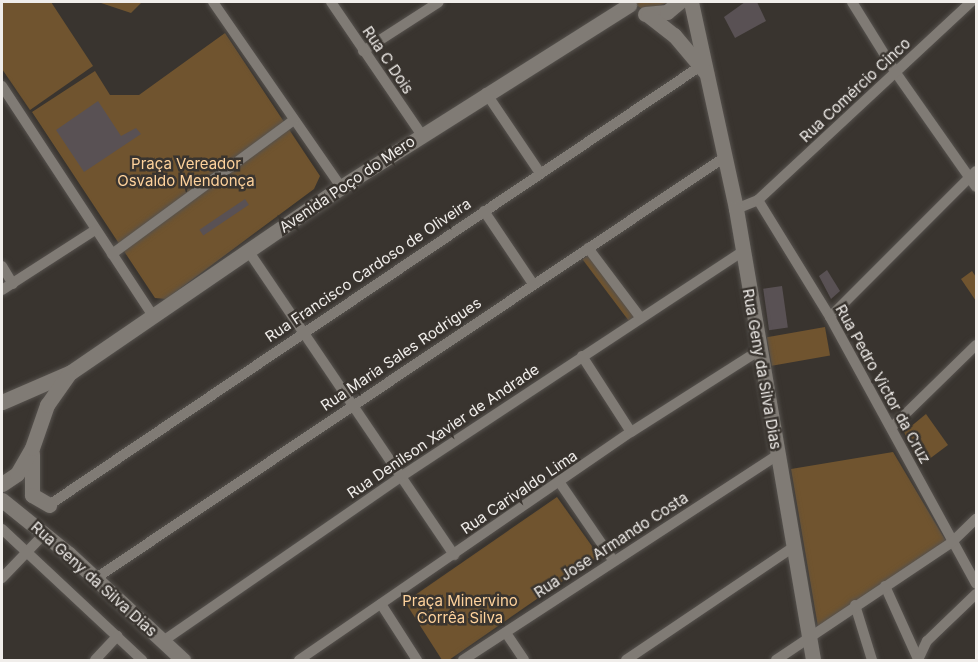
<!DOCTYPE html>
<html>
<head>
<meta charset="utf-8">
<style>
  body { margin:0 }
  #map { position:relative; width:978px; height:662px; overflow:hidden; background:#39342f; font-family:Inter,sans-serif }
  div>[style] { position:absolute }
  .green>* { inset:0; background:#70542f; transform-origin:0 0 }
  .building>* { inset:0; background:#595154; transform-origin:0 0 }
  .roads { filter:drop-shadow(0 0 2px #56524e) drop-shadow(0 0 2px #56524e) }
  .street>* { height:10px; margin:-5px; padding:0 5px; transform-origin:5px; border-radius:5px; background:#807b75 }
  .secondary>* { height:15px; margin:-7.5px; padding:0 7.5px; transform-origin:7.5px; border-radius:7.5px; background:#807b75 }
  span { translate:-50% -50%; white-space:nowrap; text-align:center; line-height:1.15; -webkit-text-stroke:5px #39342f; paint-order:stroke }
  .street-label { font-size:15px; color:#f0edea }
  .park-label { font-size:15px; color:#fed29c }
  .frame { position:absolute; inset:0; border:3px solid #f0edea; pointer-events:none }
</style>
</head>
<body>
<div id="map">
  <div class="green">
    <i style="clip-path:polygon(2px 2px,51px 2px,93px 66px,30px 110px,2px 69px)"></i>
    <i style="clip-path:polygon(98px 2px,142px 2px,131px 13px)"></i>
    <i style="clip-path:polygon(631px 2px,671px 2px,644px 10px)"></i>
    <i style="clip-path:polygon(225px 33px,320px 176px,314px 189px,166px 299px,155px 298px,32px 112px,95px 71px,110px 95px,139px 95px)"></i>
    <i style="left:588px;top:255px;width:77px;height:7px;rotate:53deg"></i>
    <i style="clip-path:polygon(972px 271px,976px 277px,976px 301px,961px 279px)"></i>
    <i style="left:825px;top:327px;width:29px;height:59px;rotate:80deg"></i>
    <i style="clip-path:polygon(926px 414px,948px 445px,920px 466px,904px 432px)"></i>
    <i style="clip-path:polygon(893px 452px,950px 548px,818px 627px,791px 469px)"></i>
    <i style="clip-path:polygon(557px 497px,599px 556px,449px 660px,442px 660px,405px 602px)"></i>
  </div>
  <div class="building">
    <i style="clip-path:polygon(745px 2px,757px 2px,766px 21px,735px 38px,724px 17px)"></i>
    <i style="clip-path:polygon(98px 101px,121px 136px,136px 128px,141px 134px,84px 172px,56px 130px)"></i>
    <i style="left:245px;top:199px;width:7px;height:55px;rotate:56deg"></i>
    <i style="clip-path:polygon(827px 270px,840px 291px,831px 299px,819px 276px)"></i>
    <i style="left:782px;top:286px;width:42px;height:19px;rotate:82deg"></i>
  </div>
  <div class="roads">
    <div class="street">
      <i style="left:213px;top:2px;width:225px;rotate:55.3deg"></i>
      <i style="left:331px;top:2px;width:160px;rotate:55.7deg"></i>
      <i style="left:852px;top:2px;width:84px;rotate:58.2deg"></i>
      <i style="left:896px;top:73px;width:139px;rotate:54.9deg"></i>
      <i style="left:363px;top:51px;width:90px;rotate:-32.8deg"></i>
      <i style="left:2px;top:86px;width:277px;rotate:56.7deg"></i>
      <i style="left:486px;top:93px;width:97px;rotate:56deg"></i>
      <i style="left:758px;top:200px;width:137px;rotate:58.4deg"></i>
      <i style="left:830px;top:317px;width:304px;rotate:61.3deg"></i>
      <i style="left:736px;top:209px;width:24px;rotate:-22deg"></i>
      <i style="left:758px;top:200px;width:291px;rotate:-42.9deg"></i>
      <i style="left:484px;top:211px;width:88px;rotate:56.1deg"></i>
      <i style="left:588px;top:248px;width:86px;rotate:53deg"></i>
      <i style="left:249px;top:252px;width:366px;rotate:55.9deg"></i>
      <i style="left:112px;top:254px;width:226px;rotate:-36.4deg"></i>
      <i style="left:2px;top:266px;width:21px;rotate:59deg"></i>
      <i style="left:2px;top:290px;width:111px;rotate:-32.8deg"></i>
      <i style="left:830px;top:317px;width:206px;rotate:-45deg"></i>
      <i style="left:582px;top:356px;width:90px;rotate:57.2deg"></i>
      <i style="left:892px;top:427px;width:117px;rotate:-44.3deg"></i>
      <i style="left:560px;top:483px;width:93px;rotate:55.5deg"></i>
      <i style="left:49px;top:505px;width:791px;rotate:-33.97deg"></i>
      <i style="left:2px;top:529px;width:192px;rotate:43.1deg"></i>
      <i style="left:2px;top:578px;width:62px;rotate:-46.3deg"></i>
      <i style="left:96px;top:578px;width:757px;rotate:-33.8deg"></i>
      <i style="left:885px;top:586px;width:80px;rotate:65.7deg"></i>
      <i style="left:381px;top:604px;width:67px;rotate:57.3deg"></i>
      <i style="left:855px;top:605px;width:58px;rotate:72.8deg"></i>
      <i style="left:506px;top:633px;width:32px;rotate:56deg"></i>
      <i style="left:163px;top:641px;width:290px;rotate:-34.6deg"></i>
      <i style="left:402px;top:476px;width:409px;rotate:-33.4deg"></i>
      <i style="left:95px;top:660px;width:33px;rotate:-47deg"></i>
      <i style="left:299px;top:660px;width:403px;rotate:-34.5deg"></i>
      <i style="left:631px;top:432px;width:151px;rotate:-32.5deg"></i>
      <i style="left:463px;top:660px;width:375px;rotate:-33.1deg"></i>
      <i style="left:626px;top:660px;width:200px;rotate:-34deg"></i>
      <i style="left:776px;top:660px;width:211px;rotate:-33.8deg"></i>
      <i style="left:951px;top:543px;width:35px;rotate:-44deg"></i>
      <i style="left:918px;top:660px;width:21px;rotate:-65deg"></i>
      <i style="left:927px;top:641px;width:68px;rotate:-43.8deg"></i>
    </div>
    <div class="secondary">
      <i style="left:691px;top:2px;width:212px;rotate:77.7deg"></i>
      <i style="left:736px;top:209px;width:458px;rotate:80.3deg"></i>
      <i style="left:645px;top:14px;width:22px;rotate:-5deg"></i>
      <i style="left:667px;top:12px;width:16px;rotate:-40deg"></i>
      <i style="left:648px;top:15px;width:33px;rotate:38deg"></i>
      <i style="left:674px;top:35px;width:50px;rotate:49.9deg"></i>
      <i style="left:2px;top:402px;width:75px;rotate:-23.5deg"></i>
      <i style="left:71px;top:372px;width:327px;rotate:-34.4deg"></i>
      <i style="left:341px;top:187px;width:341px;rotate:-32.3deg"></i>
      <i style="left:32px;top:454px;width:41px;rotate:90deg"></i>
      <i style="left:32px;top:495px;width:20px;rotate:30deg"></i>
      <i style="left:2px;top:484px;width:18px;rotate:-34deg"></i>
      <i style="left:17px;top:474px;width:30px;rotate:-60deg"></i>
      <i style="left:32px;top:448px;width:46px;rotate:-70.8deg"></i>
      <i style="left:47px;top:405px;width:38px;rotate:-55deg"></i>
      <i style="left:2px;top:500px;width:86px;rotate:38.9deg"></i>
      <i style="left:69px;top:554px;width:156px;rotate:42.9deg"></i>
    </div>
  </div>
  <div class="street-label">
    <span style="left:388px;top:60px;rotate:56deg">Rua C Dois</span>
    <span style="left:855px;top:90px;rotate:-43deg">Rua Comércio Cinco</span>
    <span style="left:347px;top:184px;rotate:-34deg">Avenida Poço do Mero</span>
    <span style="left:368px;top:270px;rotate:-34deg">Rua Francisco Cardoso de Oliveira</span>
    <span style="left:401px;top:354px;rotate:-34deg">Rua Maria Sales Rodrigues</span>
    <span style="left:762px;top:369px;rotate:80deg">Rua Geny da Silva Dias</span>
    <span style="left:883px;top:384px;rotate:61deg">Rua Pedro Victor da Cruz</span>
    <span style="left:443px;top:431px;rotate:-34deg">Rua Denilson Xavier de Andrade</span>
    <span style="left:519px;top:492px;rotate:-34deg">Rua Carivaldo Lima</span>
    <span style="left:611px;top:545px;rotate:-33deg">Rua Jose Armando Costa</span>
    <span style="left:94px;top:579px;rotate:42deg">Rua Geny da Silva Dias</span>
  </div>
  <div class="park-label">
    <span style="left:186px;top:172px">Praça Vereador<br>Osvaldo Mendonça</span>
    <span style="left:460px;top:609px">Praça Minervino<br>Corrêa Silva</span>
  </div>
  <div class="frame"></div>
</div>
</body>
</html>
